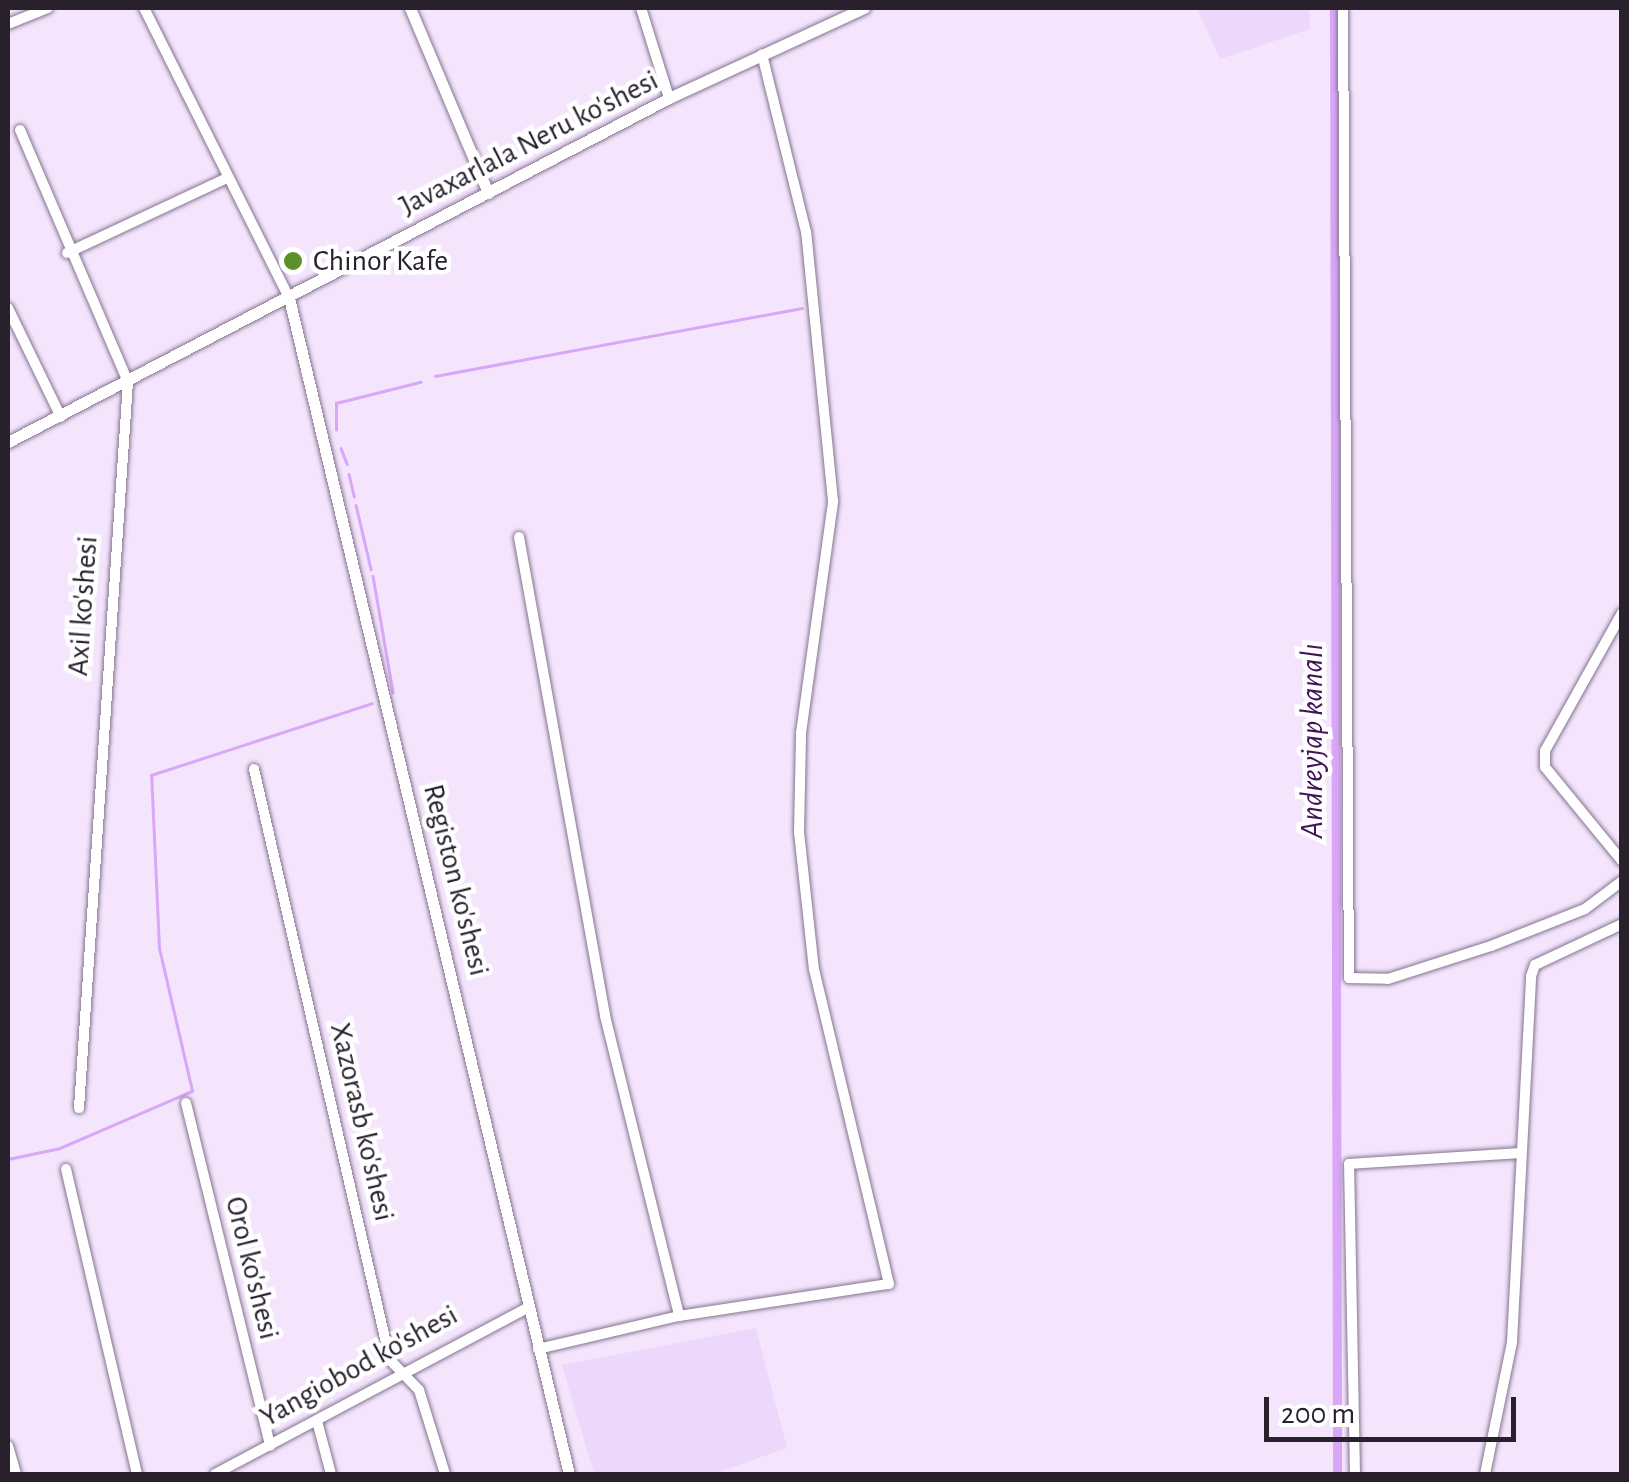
<!DOCTYPE html>
<html>
<head>
<meta charset="utf-8">
<style>
  body { margin:0 }
  #map { position:relative; width:1629px; height:1482px; overflow:hidden; background:#f4e5fd; font-family:"Alegreya Sans",sans-serif }
  div>[style] { position:absolute }
  .built>* { inset:0; background:#edd7fb }
  .stream>* { height:2.5px; margin:-1.25px; padding:0 1.25px; transform-origin:1.25px; border-radius:1.25px; background:#d9a6f8 }
  .canal>* { height:9px; margin:-4.5px; padding:0 4.5px; transform-origin:4.5px; border-radius:4.5px; background:#d9a6f8 }
  .roads { filter:drop-shadow(0 0 2px #84748e) drop-shadow(0 0 2px #84748e) }
  .minor>* { height:10px; margin:-5px; padding:0 5px; transform-origin:5px; border-radius:5px; background:#fff }
  .tertiary>* { height:11px; margin:-5.5px; padding:0 5.5px; transform-origin:5.5px; border-radius:5.5px; background:#fff }
  .dots>* { width:28px; height:28px; translate:-50% -50%; box-sizing:border-box; border:5px solid #fff; border-radius:50% }
  span { translate:-50% -50%; white-space:nowrap; text-align:center; line-height:1.15; -webkit-text-stroke:9px #fff; paint-order:stroke }
  .street-label { font-size:30px; color:#28212c }
  .poi-label { font-size:30px; color:#28212c }
  .left { translate:0 -50%; text-align:left }
  .water-label { font-size:32px; color:#421159; font-style:italic }
  .frame { position:absolute; inset:0; border:10px solid #28212c; pointer-events:none }
  .scale { position:absolute; left:1264px; top:1397px; width:252px; height:45px; box-sizing:border-box; border:5px solid #28212c; border-top:0; padding-left:12px; font-size:30px; line-height:35px; white-space:nowrap; color:#28212c; -webkit-text-stroke:8px #fff; paint-order:stroke }
</style>
</head>
<body>
<div id="map">
  <div class="built">
    <i style="clip-path:polygon(1197px 8px,1309px 8px,1310px 29px,1220px 59px)"></i>
    <i style="clip-path:polygon(756px 1328px,787px 1448px,713px 1474px,594px 1474px,562px 1365px)"></i>
  </div>
  <div class="stream">
    <i style="left:435px;top:376px;width:373px;rotate:-10.5deg"></i>
    <i style="left:336px;top:430px;width:27px;rotate:-90deg"></i>
    <i style="left:336px;top:403px;width:87px;rotate:-14deg"></i>
    <i style="left:341px;top:448px;width:17px;rotate:69deg"></i>
    <i style="left:349px;top:474px;width:23px;rotate:77deg"></i>
    <i style="left:356px;top:505px;width:66px;rotate:76.8deg"></i>
    <i style="left:373px;top:576px;width:118px;rotate:80.2deg"></i>
    <i style="left:8px;top:1159px;width:53px;rotate:-11.9deg"></i>
    <i style="left:60px;top:1148px;width:144px;rotate:-23.4deg"></i>
    <i style="left:192px;top:1091px;width:147px;rotate:-103deg"></i>
    <i style="left:159px;top:948px;width:173px;rotate:-92.6deg"></i>
    <i style="left:151px;top:775px;width:232px;rotate:-18deg"></i>
  </div>
  <div class="canal">
    <i style="left:1334px;top:8px;width:1466px;rotate:89.88deg"></i>
  </div>
  <div class="roads">
    <div class="minor">
      <i style="left:144px;top:8px;width:324px;rotate:63.4deg"></i>
      <i style="left:641px;top:8px;width:94px;rotate:72.7deg"></i>
      <i style="left:1343px;top:8px;width:970px;rotate:89.65deg"></i>
      <i style="left:1349px;top:978px;width:39px;rotate:1deg"></i>
      <i style="left:1388px;top:979px;width:108px;rotate:-17.8deg"></i>
      <i style="left:1491px;top:946px;width:101px;rotate:-21.5deg"></i>
      <i style="left:1585px;top:909px;width:46px;rotate:-37.1deg"></i>
      <i style="left:8px;top:24px;width:43px;rotate:-21.8deg"></i>
      <i style="left:20px;top:130px;width:274px;rotate:66.8deg"></i>
      <i style="left:128px;top:382px;width:728px;rotate:93.86deg"></i>
      <i style="left:67px;top:253px;width:177px;rotate:-25.1deg"></i>
      <i style="left:8px;top:308px;width:121px;rotate:64.1deg"></i>
      <i style="left:519px;top:537px;width:487px;rotate:79.8deg"></i>
      <i style="left:605px;top:1016px;width:309px;rotate:76.1deg"></i>
      <i style="left:1622px;top:613px;width:158px;rotate:119.2deg"></i>
      <i style="left:1545px;top:751px;width:16px;rotate:90deg"></i>
      <i style="left:1545px;top:767px;width:122px;rotate:50.7deg"></i>
      <i style="left:254px;top:769px;width:606px;rotate:77.04deg"></i>
      <i style="left:390px;top:1360px;width:42px;rotate:46deg"></i>
      <i style="left:419px;top:1390px;width:88px;rotate:72.8deg"></i>
      <i style="left:186px;top:1103px;width:353px;rotate:76.2deg"></i>
      <i style="left:66px;top:1169px;width:313px;rotate:76.9deg"></i>
      <i style="left:538px;top:1349px;width:145px;rotate:-13.2deg"></i>
      <i style="left:679px;top:1316px;width:212px;rotate:-8.7deg"></i>
      <i style="left:889px;top:1284px;width:323px;rotate:-103.4deg"></i>
      <i style="left:814px;top:970px;width:139px;rotate:-96.2deg"></i>
      <i style="left:799px;top:832px;width:99px;rotate:-88.8deg"></i>
      <i style="left:801px;top:733px;width:234px;rotate:-82.1deg"></i>
      <i style="left:833px;top:501px;width:270px;rotate:-95.7deg"></i>
      <i style="left:806px;top:232px;width:183px;rotate:-103.9deg"></i>
      <i style="left:317px;top:1421px;width:55px;rotate:75.2deg"></i>
      <i style="left:8px;top:1446px;width:29px;rotate:74deg"></i>
      <i style="left:215px;top:1474px;width:356px;rotate:-28deg"></i>
      <i style="left:1355px;top:1474px;width:310px;rotate:-91.1deg"></i>
      <i style="left:1349px;top:1164px;width:171px;rotate:-3.7deg"></i>
      <i style="left:1485px;top:1474px;width:135px;rotate:-78.4deg"></i>
      <i style="left:1512px;top:1342px;width:366px;rotate:-87deg"></i>
      <i style="left:1531px;top:976px;width:12px;rotate:-70deg"></i>
      <i style="left:1535px;top:965px;width:96px;rotate:-25.2deg"></i>
    </div>
    <div class="tertiary">
      <i style="left:410px;top:8px;width:201px;rotate:67.1deg"></i>
      <i style="left:289px;top:298px;width:1209px;rotate:76.61deg"></i>
      <i style="left:8px;top:442px;width:745px;rotate:-27.49deg"></i>
      <i style="left:669px;top:98px;width:215px;rotate:-24.8deg"></i>
    </div>
  </div>
  <div class="dots">
    <i style="left:293px;top:261px;background:#5d9029"></i>
  </div>
  <div class="street-label">
    <span style="left:529px;top:143px;rotate:-27deg">Javaxarlala Neru ko'shesi</span>
    <span style="left:83px;top:606px;rotate:-86deg">Axil ko'shesi</span>
    <span style="left:456px;top:880px;rotate:76deg">Registon ko'shesi</span>
    <span style="left:362px;top:1122px;rotate:77deg">Xazorasb ko'shesi</span>
    <span style="left:252px;top:1268px;rotate:76deg">Orol ko'shesi</span>
    <span style="left:359px;top:1366px;rotate:-29deg">Yangiobod ko'shesi</span>
  </div>
  <div class="poi-label">
    <span class="left" style="left:313px;top:261px">Chinor Kafe</span>
  </div>
  <div class="water-label">
    <span style="left:1312px;top:741px;rotate:-90deg">Andreyjap kanalı</span>
  </div>
  <div class="frame"></div>
  <div class="scale">200 m</div>
</div>
</body>
</html>
